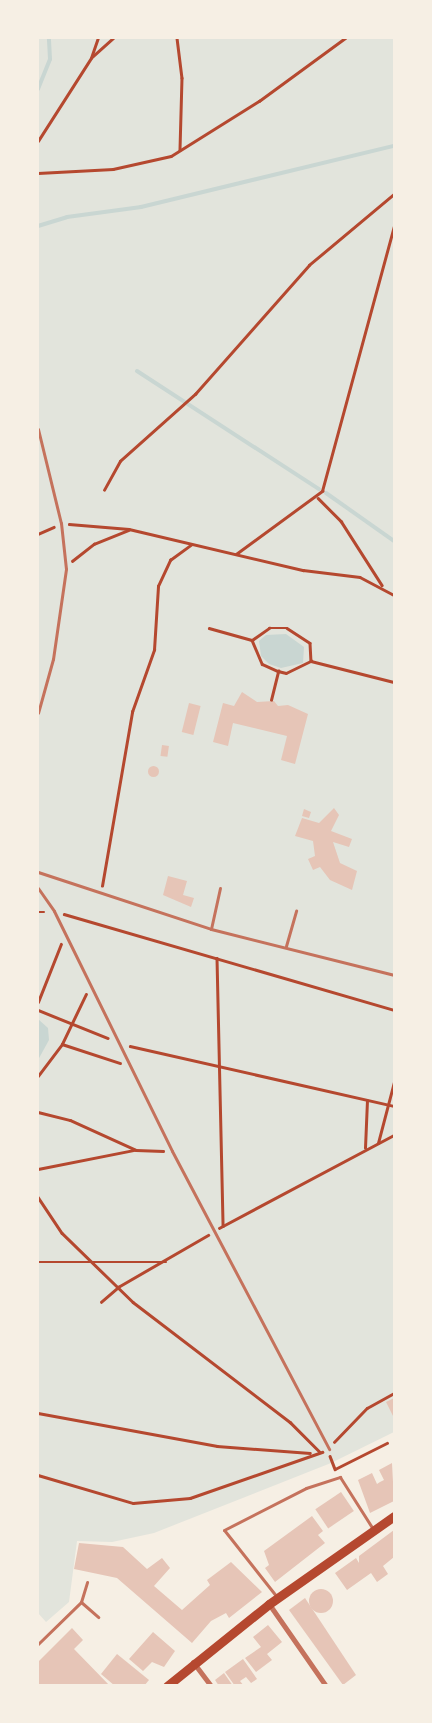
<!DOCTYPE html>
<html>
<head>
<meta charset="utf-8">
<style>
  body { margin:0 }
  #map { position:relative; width:432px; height:1723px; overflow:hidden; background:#f6efe4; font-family:"Libre Baskerville",serif }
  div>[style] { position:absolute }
  .green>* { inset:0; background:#e2e4dc }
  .water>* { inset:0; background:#c9d6d2 }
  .stream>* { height:4px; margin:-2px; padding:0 2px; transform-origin:2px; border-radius:2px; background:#c9d6d2 }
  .building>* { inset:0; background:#e6c5b7; transform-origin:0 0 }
  .round { border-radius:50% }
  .path>* { height:2.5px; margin:-1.25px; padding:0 1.25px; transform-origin:1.25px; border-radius:1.25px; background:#b5482f }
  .service>* { height:3px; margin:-1.5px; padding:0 1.5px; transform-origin:1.5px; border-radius:1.5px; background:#c5725c }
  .minor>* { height:5px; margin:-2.5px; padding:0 2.5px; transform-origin:2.5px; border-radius:2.5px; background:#c5725c }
  .primary>* { height:9px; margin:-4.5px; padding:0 4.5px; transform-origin:4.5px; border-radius:4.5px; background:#b5482f }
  span { translate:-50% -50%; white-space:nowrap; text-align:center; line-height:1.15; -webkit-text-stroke:4.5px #f6efe4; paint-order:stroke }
  .frame { position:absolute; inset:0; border:39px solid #f6efe4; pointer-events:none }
</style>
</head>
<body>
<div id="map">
  <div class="green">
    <i style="clip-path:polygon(38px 38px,394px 38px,394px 1432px,331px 1463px,154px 1533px,112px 1542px,77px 1541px,69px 1602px,46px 1622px,38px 1613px)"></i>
  </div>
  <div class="water">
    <i style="clip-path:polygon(286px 634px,304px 647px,303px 663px,281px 668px,269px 664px,261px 656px,259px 641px,266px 635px)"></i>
    <i style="clip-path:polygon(38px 1019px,48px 1028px,49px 1040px,38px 1060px)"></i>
  </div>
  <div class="stream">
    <i style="left:38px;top:89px;width:32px;rotate:-68deg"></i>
    <i style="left:50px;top:59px;width:21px;rotate:-93deg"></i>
    <i style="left:38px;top:226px;width:30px;rotate:-17deg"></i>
    <i style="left:67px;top:217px;width:75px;rotate:-7.7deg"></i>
    <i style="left:141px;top:207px;width:260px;rotate:-13.6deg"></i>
    <i style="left:137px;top:371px;width:217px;rotate:33deg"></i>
    <i style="left:326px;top:493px;width:83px;rotate:35.2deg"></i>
  </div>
  <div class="building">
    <i style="clip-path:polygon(242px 692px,257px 702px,274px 701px,278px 706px,288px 705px,308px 714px,295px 764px,281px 760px,287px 736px,233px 723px,228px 746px,213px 742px,223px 703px,234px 706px)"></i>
    <i style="left:189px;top:703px;width:12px;height:30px;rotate:14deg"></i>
    <i style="left:162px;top:745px;width:7px;height:11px;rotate:8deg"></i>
    <i class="round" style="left:147.5px;top:765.5px;width:11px;height:11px"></i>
    <i style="clip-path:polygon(334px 808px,339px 815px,331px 831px,352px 839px,349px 847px,333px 842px,340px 863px,357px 871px,352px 890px,330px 880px,320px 867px,313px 870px,308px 859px,315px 856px,313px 841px,295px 836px,302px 818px,319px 823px)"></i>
    <i style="clip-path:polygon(304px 809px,311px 812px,309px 818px,302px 816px)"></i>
    <i style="clip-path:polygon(168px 876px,187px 881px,183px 895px,194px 898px,191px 907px,163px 895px)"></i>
    <i style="clip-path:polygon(394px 1398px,394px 1418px,386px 1402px)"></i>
    <i style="clip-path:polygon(392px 1463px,394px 1501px,370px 1513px,358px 1480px,372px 1473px,377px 1484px,380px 1482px,384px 1480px,379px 1470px)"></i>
    <i style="left:341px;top:1492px;width:23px;height:31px;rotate:56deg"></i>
    <i style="clip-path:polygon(312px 1516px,323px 1531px,318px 1535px,325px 1543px,275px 1582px,265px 1568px,269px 1565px,264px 1551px)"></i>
    <i style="clip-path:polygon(394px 1530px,394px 1557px,383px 1566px,388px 1574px,377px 1582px,371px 1573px,347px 1590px,335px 1573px,356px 1558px,359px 1563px,359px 1556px)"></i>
    <i style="clip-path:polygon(79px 1543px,123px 1547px,147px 1569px,162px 1558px,170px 1568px,154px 1586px,182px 1610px,210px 1585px,207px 1580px,231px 1562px,262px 1592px,229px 1618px,226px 1613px,211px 1621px,192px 1643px,117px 1578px,74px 1569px)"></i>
    <i class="round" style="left:309px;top:1589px;width:24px;height:24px"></i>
    <i style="clip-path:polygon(305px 1598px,356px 1675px,343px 1685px,289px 1610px)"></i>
    <i style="clip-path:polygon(268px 1625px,282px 1642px,267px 1654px,272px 1660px,256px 1672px,245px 1658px,261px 1647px,253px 1637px)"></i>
    <i style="clip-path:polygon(72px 1628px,83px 1640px,74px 1649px,110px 1686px,38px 1686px,38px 1662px)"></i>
    <i style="clip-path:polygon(153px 1632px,175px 1651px,164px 1667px,152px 1662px,143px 1671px,129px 1659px)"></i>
    <i style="clip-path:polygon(117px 1654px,149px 1680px,144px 1686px,115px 1686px,101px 1674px)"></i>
    <i style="clip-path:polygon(243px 1659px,257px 1679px,251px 1683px,246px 1677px,240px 1681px,244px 1686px,235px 1686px,225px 1672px)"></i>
    <i style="clip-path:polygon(224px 1673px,233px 1686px,219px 1686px,215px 1680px)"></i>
  </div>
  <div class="path">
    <i style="left:177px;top:38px;width:40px;rotate:82.9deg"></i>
    <i style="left:182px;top:78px;width:72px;rotate:91.6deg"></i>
    <i style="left:92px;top:57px;width:28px;rotate:-42deg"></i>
    <i style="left:38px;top:141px;width:98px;rotate:-57.4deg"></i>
    <i style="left:91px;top:58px;width:21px;rotate:-71deg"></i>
    <i style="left:38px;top:173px;width:75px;rotate:-3.1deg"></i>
    <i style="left:113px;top:169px;width:59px;rotate:-12.6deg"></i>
    <i style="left:171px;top:156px;width:104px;rotate:-32deg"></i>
    <i style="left:259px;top:101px;width:107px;rotate:-36.2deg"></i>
    <i style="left:104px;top:490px;width:33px;rotate:-61deg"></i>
    <i style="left:120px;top:461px;width:101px;rotate:-41.8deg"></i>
    <i style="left:195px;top:394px;width:172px;rotate:-48.5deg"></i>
    <i style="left:309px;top:265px;width:111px;rotate:-39.9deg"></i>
    <i style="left:318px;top:498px;width:33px;rotate:45deg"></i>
    <i style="left:341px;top:521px;width:76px;rotate:57.4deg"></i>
    <i style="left:69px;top:524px;width:60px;rotate:4.8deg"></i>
    <i style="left:129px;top:529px;width:179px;rotate:13.3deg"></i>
    <i style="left:303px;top:570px;width:57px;rotate:7deg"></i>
    <i style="left:360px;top:577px;width:38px;rotate:28deg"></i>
    <i style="left:38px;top:534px;width:17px;rotate:-24deg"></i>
    <i style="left:236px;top:554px;width:107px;rotate:-36.2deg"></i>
    <i style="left:322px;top:491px;width:275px;rotate:-74.8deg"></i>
    <i style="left:72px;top:561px;width:28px;rotate:-38deg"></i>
    <i style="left:94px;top:544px;width:37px;rotate:-22deg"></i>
    <i style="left:209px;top:628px;width:45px;rotate:15.6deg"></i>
    <i style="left:252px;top:640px;width:26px;rotate:67deg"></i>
    <i style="left:262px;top:664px;width:17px;rotate:24deg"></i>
    <i style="left:278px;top:671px;width:8px;rotate:14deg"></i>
    <i style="left:286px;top:673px;width:28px;rotate:-26deg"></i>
    <i style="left:311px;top:661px;width:86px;rotate:14.2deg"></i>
    <i style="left:252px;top:640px;width:21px;rotate:-35deg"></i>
    <i style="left:269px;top:628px;width:18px"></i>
    <i style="left:287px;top:628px;width:27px;rotate:33deg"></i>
    <i style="left:310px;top:643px;width:18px;rotate:87deg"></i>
    <i style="left:271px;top:700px;width:30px;rotate:-76deg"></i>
    <i style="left:102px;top:886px;width:177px;rotate:-80.2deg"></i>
    <i style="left:132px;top:712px;width:66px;rotate:-70.5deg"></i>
    <i style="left:154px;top:650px;width:64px;rotate:-86.4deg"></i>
    <i style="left:158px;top:586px;width:29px;rotate:-65deg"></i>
    <i style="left:170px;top:560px;width:26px;rotate:-36deg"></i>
    <i style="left:38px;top:912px;width:6px"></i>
    <i style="left:64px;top:914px;width:344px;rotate:16.2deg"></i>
    <i style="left:217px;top:958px;width:268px;rotate:88.7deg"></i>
    <i style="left:38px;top:1002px;width:62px;rotate:-68.4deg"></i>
    <i style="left:38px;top:1010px;width:75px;rotate:21.8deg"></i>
    <i style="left:62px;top:1044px;width:61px;rotate:18.1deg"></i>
    <i style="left:130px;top:1046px;width:271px;rotate:12.8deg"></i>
    <i style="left:38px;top:1076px;width:40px;rotate:-53deg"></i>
    <i style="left:62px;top:1044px;width:55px;rotate:-64.4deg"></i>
    <i style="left:38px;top:1112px;width:33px;rotate:14deg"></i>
    <i style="left:70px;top:1120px;width:72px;rotate:24.4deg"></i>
    <i style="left:136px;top:1150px;width:27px;rotate:2deg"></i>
    <i style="left:378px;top:1143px;width:63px;rotate:-75.3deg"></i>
    <i style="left:365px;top:1148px;width:47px;rotate:-87.6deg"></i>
    <i style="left:38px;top:1169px;width:98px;rotate:-11.2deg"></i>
    <i style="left:38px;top:1197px;width:43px;rotate:56.3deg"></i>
    <i style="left:62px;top:1233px;width:99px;rotate:44.2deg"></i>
    <i style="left:133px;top:1302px;width:198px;rotate:37.4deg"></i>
    <i style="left:290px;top:1422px;width:42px;rotate:45deg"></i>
    <i style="left:219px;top:1228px;width:198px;rotate:-28deg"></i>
    <i style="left:38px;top:1262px;width:128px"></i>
    <i style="left:101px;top:1302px;width:23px;rotate:-41deg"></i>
    <i style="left:118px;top:1287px;width:104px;rotate:-30deg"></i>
    <i style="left:38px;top:1413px;width:182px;rotate:10.4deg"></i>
    <i style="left:217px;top:1446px;width:93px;rotate:4.3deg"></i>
    <i style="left:334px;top:1442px;width:47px;rotate:-45.9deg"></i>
    <i style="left:367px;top:1408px;width:31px;rotate:-29deg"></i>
    <i style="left:330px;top:1456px;width:14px;rotate:69deg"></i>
    <i style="left:335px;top:1469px;width:58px;rotate:-26.6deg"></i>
    <i style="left:38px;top:1475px;width:99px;rotate:16.4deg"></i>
    <i style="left:133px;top:1503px;width:57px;rotate:-5deg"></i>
    <i style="left:190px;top:1498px;width:140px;rotate:-19.2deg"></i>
  </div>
  <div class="service">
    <i style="left:38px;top:429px;width:97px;rotate:76.3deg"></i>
    <i style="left:61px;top:523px;width:46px;rotate:83.8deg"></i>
    <i style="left:66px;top:569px;width:91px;rotate:98.2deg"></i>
    <i style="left:53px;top:659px;width:56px;rotate:105.5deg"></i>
    <i style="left:38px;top:872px;width:182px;rotate:18.2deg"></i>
    <i style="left:38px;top:888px;width:28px;rotate:55deg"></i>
    <i style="left:54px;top:911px;width:267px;rotate:63.8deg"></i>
    <i style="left:172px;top:1151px;width:337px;rotate:62.2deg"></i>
    <i style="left:220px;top:888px;width:42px;rotate:102.4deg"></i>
    <i style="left:211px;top:929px;width:189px;rotate:14.1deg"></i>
    <i style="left:286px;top:946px;width:37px;rotate:-74deg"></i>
    <i style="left:277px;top:1597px;width:85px;rotate:-128.3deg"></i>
    <i style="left:224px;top:1530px;width:92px;rotate:-27.1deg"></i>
    <i style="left:306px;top:1488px;width:36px;rotate:-18deg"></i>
    <i style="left:340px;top:1477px;width:62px;rotate:57.6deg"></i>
    <i style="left:81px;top:1602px;width:23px;rotate:41deg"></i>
    <i style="left:38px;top:1644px;width:60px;rotate:-44.3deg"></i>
    <i style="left:81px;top:1602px;width:21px;rotate:-73deg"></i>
  </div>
  <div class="minor">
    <i style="left:269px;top:1604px;width:100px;rotate:55.2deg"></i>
    <i style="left:193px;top:1662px;width:30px;rotate:53deg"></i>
  </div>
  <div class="primary">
    <i style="left:167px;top:1686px;width:131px;rotate:-38.8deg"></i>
    <i style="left:269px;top:1604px;width:153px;rotate:-35.1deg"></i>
  </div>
  <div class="frame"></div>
</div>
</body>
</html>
